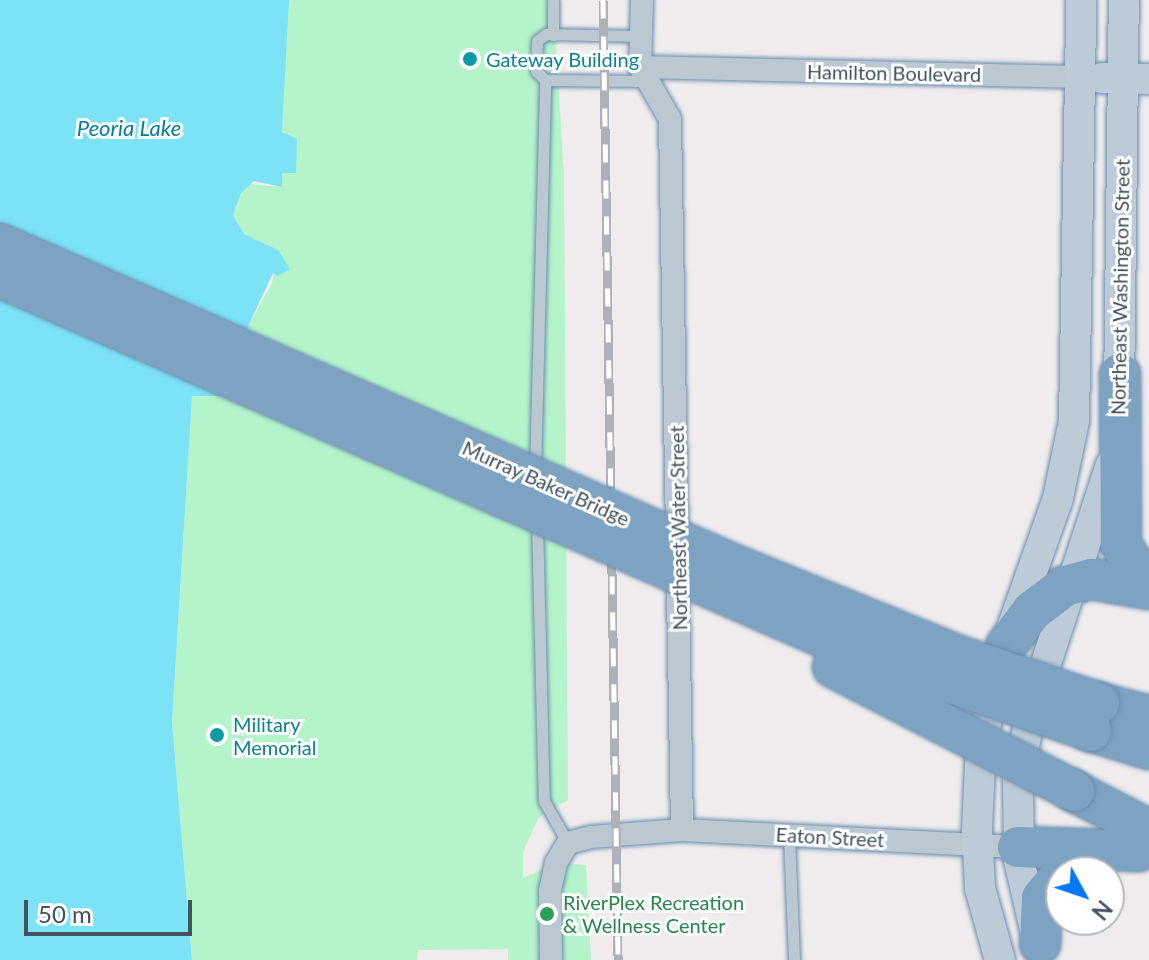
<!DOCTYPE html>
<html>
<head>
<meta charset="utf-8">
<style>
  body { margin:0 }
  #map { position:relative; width:1149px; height:960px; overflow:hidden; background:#f0eced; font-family:Lato,sans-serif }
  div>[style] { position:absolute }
  .green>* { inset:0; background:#b5f4ca }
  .water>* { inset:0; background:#7ce2f6 }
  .roads { filter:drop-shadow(0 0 2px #698dae) drop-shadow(0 0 2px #698dae) }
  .lane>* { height:11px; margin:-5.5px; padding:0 5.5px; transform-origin:5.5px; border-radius:5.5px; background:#bbc8d1 }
  .street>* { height:22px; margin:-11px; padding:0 11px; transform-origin:11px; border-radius:11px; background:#bbc8d1 }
  .secondary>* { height:30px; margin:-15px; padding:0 15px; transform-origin:15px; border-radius:15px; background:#bdcbd9 }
  .highway>* { height:40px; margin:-20px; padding:0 20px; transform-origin:20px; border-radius:20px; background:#7ea2c2 }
  .rail>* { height:9px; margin-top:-4.5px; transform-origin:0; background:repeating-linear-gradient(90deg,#fff 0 18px,#aeb2b8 0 36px); box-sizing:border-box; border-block:2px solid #aeb2b8 }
  .bridges { filter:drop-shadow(0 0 2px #698dae) drop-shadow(0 0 2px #698dae) }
  .highway-bridge>* { height:40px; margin:-20px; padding:0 20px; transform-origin:20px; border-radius:20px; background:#7ea2c2 }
  .dots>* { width:22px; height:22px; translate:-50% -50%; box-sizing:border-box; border:4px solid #fff; border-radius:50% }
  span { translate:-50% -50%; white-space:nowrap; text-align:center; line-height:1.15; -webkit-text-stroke:6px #fff; paint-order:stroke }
  .culture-label { font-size:20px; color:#0d838f }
  .left { translate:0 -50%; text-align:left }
  .street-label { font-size:20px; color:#43525c }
  .leisure-label { font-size:20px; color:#27864d }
  .water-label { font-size:22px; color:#03819a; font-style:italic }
  .north { position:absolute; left:1045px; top:856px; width:80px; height:80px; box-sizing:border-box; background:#fff; border:2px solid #b4babe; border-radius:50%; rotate:130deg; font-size:22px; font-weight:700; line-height:32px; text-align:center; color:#43525c }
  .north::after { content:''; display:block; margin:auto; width:28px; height:36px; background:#0376f3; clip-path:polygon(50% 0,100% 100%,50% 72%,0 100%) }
  .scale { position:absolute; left:24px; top:900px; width:168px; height:36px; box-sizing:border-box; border:4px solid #43525c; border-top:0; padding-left:10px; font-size:24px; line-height:28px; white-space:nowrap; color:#43525c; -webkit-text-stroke:6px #fff; paint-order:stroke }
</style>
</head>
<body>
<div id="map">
  <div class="green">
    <i style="clip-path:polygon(288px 0,553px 0,564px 174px,568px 800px,539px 817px,523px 852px,523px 878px,556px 863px,586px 865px,591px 960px,508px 960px,508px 949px,418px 950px,417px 960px,192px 960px,172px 722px,192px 395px,233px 396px,249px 324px,272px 283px,277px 250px,244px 234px,233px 215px,241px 193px,250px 184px,282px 187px,282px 173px,296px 173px,290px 139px,282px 133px)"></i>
  </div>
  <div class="water">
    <i style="clip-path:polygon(0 0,289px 0,282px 132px,297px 139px,296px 173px,282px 173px,282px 187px,254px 181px,241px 193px,233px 215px,244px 234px,278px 250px,290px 269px,278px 276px,273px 273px,249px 324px,233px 396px,192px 396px,172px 722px,192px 960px,0 960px)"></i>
  </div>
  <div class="roads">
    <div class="lane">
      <i style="left:553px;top:0;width:35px;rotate:90deg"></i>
      <i style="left:641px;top:36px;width:95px;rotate:-178.8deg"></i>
      <i style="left:546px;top:34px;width:11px;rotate:142deg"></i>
      <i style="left:537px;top:41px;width:30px;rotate:92deg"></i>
      <i style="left:536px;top:71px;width:13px;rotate:45deg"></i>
      <i style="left:545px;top:80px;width:100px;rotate:0.6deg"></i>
      <i style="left:535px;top:472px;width:392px;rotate:-88.5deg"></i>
      <i style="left:537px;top:521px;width:280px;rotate:88.6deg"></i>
      <i style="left:544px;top:801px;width:48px;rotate:60.3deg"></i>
      <i style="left:789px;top:835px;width:125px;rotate:87.7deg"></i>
    </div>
    <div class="street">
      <i style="left:642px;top:0;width:67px;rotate:91.7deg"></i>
      <i style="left:640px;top:67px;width:60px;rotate:60deg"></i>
      <i style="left:670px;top:119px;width:711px;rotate:89.03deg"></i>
      <i style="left:640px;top:67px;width:440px;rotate:1.3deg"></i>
      <i style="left:551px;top:960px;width:69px;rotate:-90.8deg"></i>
      <i style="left:550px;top:891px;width:29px;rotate:-78deg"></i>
      <i style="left:556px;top:863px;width:23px;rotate:-59deg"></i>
      <i style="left:568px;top:843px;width:24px;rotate:-15deg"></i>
      <i style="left:591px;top:837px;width:91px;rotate:-4.4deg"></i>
      <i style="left:682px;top:830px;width:336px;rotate:2.9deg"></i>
    </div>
    <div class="secondary">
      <i style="left:1102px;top:78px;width:47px;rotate:1.2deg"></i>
      <i style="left:1119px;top:394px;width:394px;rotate:-89.3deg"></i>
      <i style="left:1012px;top:628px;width:138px;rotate:-70.5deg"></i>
      <i style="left:1058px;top:498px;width:79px;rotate:-78.3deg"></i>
      <i style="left:1074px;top:421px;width:421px;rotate:-89deg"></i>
      <i style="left:997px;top:678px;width:68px;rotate:103.6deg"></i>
      <i style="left:981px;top:744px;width:86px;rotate:92.7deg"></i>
      <i style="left:977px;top:830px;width:58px;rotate:87deg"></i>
      <i style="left:980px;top:888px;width:75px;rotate:74.5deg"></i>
      <i style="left:1035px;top:929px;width:71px;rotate:-103.1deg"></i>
      <i style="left:1019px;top:860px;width:86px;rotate:-90.7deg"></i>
      <i style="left:1018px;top:774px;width:76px;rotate:-77.8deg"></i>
      <i style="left:1034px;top:700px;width:247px;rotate:-71.9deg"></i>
    </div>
    <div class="highway">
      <i style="left:1120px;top:374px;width:170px;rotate:89.7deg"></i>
      <i style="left:1121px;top:544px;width:23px;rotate:59deg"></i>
      <i style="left:1133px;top:564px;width:19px;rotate:35deg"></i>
      <i style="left:1006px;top:646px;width:44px;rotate:-53.4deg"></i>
      <i style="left:1032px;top:611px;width:41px;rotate:-37.1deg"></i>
      <i style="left:1065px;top:586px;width:28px;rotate:-15deg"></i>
      <i style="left:1092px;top:579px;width:58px;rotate:10deg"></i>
      <i style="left:1099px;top:703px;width:52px;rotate:14.6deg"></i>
      <i style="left:1091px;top:731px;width:61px;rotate:17.2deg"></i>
      <i style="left:1074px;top:791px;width:85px;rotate:27.5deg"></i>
      <i style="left:1018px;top:847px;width:121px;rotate:1.9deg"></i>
      <i style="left:1040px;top:944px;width:46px;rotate:-87.5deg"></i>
      <i style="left:1042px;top:898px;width:30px;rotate:-50deg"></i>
    </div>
  </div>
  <div class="rail">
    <i style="left:603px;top:0;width:960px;rotate:89.1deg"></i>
  </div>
  <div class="bridges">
    <div class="highway-bridge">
      <i style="left:0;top:244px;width:799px;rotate:23.61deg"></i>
      <i style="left:732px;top:564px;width:242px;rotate:22.1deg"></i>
      <i style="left:956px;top:655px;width:151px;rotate:18.6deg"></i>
      <i style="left:0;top:277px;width:923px;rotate:23.62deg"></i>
      <i style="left:846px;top:647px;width:259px;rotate:18.9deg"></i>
      <i style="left:833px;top:667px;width:271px;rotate:27.2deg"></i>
    </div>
  </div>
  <div class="dots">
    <i style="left:470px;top:59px;background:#0f9aa8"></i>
    <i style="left:217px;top:735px;background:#0f9aa8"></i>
    <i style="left:547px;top:914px;background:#2e9e5b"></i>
  </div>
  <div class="culture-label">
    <span class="left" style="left:486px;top:59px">Gateway Building</span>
    <span class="left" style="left:233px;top:736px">Military<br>Memorial</span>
  </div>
  <div class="street-label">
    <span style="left:894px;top:73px;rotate:1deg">Hamilton Boulevard</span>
    <span style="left:1120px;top:287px;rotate:-89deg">Northeast Washington Street</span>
    <span style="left:546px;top:483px;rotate:24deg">Murray Baker Bridge</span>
    <span style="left:678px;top:528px;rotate:-91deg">Northeast Water Street</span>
    <span style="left:830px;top:837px;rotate:3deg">Eaton Street</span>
  </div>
  <div class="leisure-label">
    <span class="left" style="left:563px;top:914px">RiverPlex Recreation<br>&amp; Wellness Center</span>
  </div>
  <div class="water-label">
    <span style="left:129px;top:128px">Peoria Lake</span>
  </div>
  <div class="north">N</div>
  <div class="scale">50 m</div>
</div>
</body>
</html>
